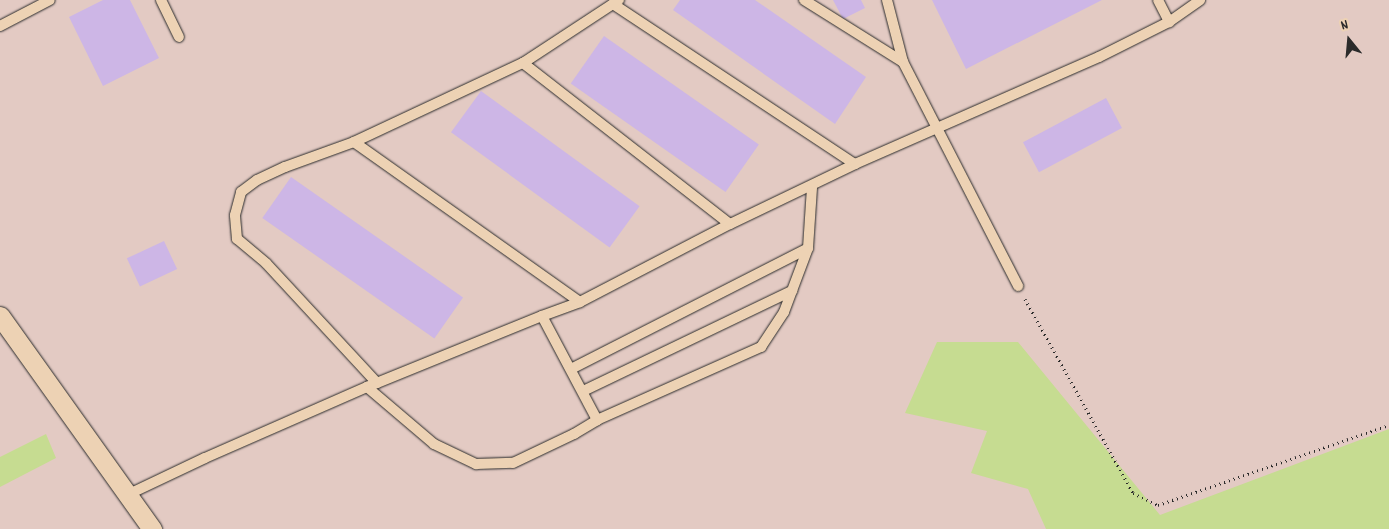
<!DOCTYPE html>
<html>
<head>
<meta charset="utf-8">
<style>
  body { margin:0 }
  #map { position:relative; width:1389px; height:529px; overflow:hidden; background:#e3cac3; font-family:Dekko,sans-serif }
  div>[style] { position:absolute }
  .green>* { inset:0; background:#c6dc91 }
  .building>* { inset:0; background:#cdb6e6; transform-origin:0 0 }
  .path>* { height:3px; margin-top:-1.5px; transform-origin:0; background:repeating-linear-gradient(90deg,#2b2b2b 0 1px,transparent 0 5px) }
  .roads { filter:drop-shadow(0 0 1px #2b2b2b) drop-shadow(0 0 1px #2b2b2b) }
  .service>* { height:10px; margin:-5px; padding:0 5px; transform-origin:5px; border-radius:5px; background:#edd2b4 }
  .minor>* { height:19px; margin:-9.5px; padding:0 9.5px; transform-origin:9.5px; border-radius:9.5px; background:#edd2b4 }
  span { translate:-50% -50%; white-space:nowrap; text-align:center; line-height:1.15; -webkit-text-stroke:5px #edd2b4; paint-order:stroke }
  .north { position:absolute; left:1324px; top:15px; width:50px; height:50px; -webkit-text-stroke:4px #edd2b4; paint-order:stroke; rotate:343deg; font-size:14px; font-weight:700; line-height:20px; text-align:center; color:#2b2b2b }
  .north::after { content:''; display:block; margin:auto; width:18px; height:22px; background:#2b2b2b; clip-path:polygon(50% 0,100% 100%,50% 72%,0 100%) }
</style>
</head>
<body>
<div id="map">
  <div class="green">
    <i style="clip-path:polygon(937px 342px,1018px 342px,1160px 515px,1389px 429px,1389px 529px,1046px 529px,1028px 489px,971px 473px,987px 431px,905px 413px)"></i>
    <i style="clip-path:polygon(46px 434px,56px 458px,0 487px,0 457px)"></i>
  </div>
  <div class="building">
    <i style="clip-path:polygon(103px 0,130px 0,159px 58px,103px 86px,69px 17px)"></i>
    <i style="clip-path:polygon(680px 0,755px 0,866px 77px,835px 124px,673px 10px)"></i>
    <i style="clip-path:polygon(833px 0,861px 0,865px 8px,843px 19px)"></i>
    <i style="clip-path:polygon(932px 0,1102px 0,966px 69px)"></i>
    <i style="left:604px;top:36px;width:189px;height:58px;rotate:35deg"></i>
    <i style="left:481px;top:91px;width:196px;height:51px;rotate:36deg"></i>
    <i style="left:1106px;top:98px;width:34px;height:94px;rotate:62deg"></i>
    <i style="left:291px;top:177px;width:210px;height:50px;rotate:35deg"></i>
    <i style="left:164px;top:241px;width:31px;height:41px;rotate:65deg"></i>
  </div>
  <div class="path">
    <i style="left:1025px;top:299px;width:222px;rotate:60.9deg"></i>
    <i style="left:1133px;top:493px;width:28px;rotate:26deg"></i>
    <i style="left:1158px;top:505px;width:244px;rotate:-19.1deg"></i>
  </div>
  <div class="roads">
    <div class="service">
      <i style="left:161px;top:0;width:41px;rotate:64.1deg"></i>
      <i style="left:804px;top:0;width:117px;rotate:32.1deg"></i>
      <i style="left:903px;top:62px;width:252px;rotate:62.8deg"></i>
      <i style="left:887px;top:0;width:64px;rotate:75.5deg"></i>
      <i style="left:1158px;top:0;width:25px;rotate:63deg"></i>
      <i style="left:613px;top:4px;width:290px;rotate:33.5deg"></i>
      <i style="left:0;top:26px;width:56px;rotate:-27.5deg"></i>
      <i style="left:523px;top:63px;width:262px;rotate:37.9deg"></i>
      <i style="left:354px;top:142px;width:277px;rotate:35.3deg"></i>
      <i style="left:542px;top:316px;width:118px;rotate:62.1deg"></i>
      <i style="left:571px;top:369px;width:266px;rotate:-27deg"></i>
      <i style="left:377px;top:383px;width:163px;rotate:-132.8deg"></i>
      <i style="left:266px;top:263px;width:38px;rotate:-140deg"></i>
      <i style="left:237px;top:239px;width:24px;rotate:-95deg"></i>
      <i style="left:235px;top:215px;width:24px;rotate:-75deg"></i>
      <i style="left:241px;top:192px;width:20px;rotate:-37deg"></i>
      <i style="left:257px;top:180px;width:31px;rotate:-25deg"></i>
      <i style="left:285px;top:167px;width:73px;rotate:-19.9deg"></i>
      <i style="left:354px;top:142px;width:187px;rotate:-25.1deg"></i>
      <i style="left:523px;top:63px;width:115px;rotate:-33.3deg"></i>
      <i style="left:367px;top:387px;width:88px;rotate:40.4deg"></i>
      <i style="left:434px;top:444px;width:47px;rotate:25.5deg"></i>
      <i style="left:476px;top:464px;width:37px;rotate:-2deg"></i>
      <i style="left:513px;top:463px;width:68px;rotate:-25.4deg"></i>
      <i style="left:574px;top:434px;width:27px;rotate:-31deg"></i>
      <i style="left:597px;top:420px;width:180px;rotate:-24deg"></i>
      <i style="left:761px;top:347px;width:42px;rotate:-56.7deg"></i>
      <i style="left:784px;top:312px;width:68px;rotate:-69.4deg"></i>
      <i style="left:808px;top:248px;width:61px;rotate:-86.2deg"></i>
      <i style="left:583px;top:391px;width:232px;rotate:-25.6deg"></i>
      <i style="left:127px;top:495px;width:86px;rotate:-25.4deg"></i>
      <i style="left:205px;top:458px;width:177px;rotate:-23.7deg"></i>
      <i style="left:367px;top:387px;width:189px;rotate:-22.1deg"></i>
      <i style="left:542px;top:316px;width:40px;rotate:-20.2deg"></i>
      <i style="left:580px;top:302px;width:169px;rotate:-27.5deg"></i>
      <i style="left:730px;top:224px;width:139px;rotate:-25.6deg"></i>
      <i style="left:855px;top:164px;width:266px;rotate:-23.7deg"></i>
      <i style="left:1099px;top:57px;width:78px;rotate:-26.6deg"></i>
      <i style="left:1169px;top:22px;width:38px;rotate:-35deg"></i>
    </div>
    <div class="minor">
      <i style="left:0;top:316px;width:262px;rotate:54.5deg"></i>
    </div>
  </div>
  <div class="north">N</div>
</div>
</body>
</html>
